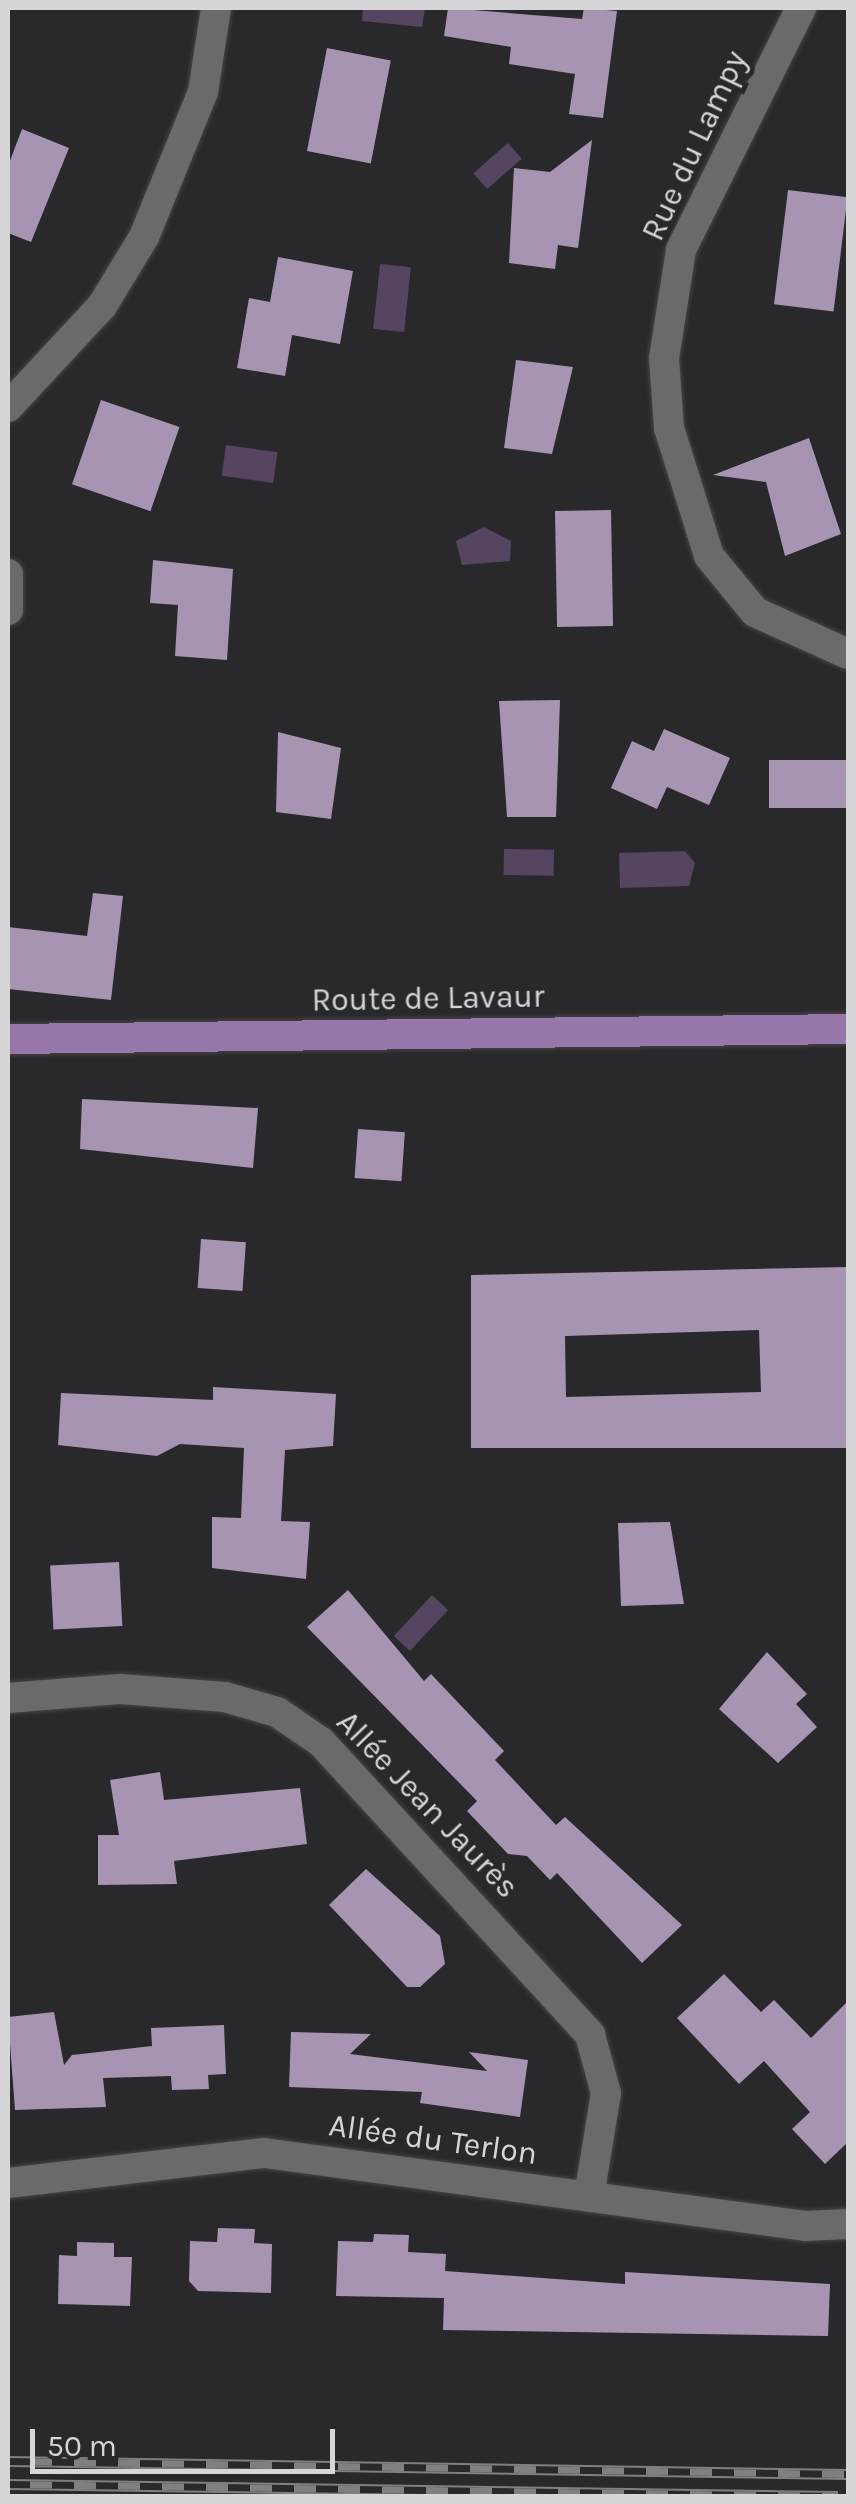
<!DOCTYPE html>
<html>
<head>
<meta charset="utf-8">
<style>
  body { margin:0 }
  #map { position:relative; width:856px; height:2504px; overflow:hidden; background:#29282b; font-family:Karla,sans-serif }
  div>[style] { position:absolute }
  .water>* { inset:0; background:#564561; transform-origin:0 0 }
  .building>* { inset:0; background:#a794b3; transform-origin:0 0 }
  .roads { filter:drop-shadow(0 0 2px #454446) drop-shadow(0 0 2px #454446) }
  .street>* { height:30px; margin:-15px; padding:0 15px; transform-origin:15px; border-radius:15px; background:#6b696d }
  .primary>* { height:30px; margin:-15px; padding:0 15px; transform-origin:15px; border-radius:15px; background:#9777aa }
  .rail>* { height:11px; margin-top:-5.5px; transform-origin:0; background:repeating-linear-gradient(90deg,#29282b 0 22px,#807f81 0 44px); box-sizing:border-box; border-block:2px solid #807f81 }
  span { translate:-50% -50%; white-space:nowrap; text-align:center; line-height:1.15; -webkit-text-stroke:10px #29282b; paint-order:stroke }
  .street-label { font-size:32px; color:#d6d5d7 }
  .frame { position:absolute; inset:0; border:10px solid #d6d5d7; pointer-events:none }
  .scale { position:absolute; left:30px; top:2429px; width:305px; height:45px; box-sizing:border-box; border:5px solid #d6d5d7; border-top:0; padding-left:12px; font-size:30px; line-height:35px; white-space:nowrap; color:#d6d5d7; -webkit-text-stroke:8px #29282b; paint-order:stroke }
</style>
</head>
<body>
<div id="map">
  <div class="water">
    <i style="clip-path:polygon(363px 8px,425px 8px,422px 27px,362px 21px)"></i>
    <i style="left:508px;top:143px;width:21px;height:46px;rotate:49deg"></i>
    <i style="left:380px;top:264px;width:31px;height:65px;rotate:6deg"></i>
    <i style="left:226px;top:445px;width:52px;height:31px;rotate:8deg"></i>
    <i style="clip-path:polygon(484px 527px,511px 541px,510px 561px,462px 565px,456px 541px)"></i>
    <i style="left:504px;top:849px;width:50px;height:26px;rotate:1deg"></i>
    <i style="clip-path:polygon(685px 851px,695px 863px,689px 886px,620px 888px,619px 853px)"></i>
    <i style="left:432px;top:1595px;width:22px;height:56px;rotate:43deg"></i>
  </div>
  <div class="building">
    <i style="clip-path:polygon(448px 8px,582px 19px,584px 8px,617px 11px,603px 118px,569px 114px,575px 74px,509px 64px,511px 47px,444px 36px)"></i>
    <i style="left:327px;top:48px;width:65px;height:105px;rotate:11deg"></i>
    <i style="clip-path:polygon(22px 129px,69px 148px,31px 242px,8px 233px,8px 166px)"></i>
    <i style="clip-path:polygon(592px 140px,578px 248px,558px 245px,555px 269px,509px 263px,514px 168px,550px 172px)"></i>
    <i style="left:788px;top:190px;width:60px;height:115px;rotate:7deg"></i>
    <i style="clip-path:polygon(278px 257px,353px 271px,340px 344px,292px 335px,285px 376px,237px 368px,249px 298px,270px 302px)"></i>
    <i style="clip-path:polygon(516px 360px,573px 367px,552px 454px,504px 448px)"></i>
    <i style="left:101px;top:400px;width:83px;height:89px;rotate:19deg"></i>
    <i style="clip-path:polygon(809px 438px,841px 534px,785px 556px,766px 482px,713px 475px)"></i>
    <i style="left:611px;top:510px;width:116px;height:56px;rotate:89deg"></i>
    <i style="clip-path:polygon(153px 560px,233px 569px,227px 660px,175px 656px,178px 605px,150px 603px)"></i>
    <i style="clip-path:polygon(560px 700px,556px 817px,507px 817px,499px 701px)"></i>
    <i style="clip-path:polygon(664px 729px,730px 758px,709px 805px,667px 787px,657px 809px,611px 788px,632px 741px,654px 751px)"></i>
    <i style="clip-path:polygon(278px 732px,341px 748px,331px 819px,276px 812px)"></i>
    <i style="left:848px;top:760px;width:48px;height:79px;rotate:90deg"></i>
    <i style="clip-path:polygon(93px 893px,123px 896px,111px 1000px,8px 989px,8px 927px,87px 936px)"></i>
    <i style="clip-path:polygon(82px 1099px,258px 1108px,253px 1168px,80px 1149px)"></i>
    <i style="left:358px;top:1129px;width:47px;height:49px;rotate:4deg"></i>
    <i style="left:201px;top:1239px;width:45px;height:49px;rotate:4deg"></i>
    <i style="clip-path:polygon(evenodd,848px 1267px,848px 1448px,471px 1448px,471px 1275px,848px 1267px,759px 1330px,761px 1392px,566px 1397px,565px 1336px,759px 1330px)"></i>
    <i style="clip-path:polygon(213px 1387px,336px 1394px,333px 1446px,285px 1450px,281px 1521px,310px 1522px,306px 1579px,212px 1568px,212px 1517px,241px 1518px,244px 1448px,180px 1444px,157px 1456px,58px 1445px,61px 1393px,213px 1400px)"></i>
    <i style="clip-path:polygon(670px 1522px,684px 1604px,621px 1606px,618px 1523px)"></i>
    <i style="left:119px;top:1562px;width:64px;height:69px;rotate:87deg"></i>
    <i style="clip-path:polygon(348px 1590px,424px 1681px,431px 1674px,504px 1751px,495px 1760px,556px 1825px,565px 1817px,682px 1925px,642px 1963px,557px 1873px,550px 1880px,527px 1856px,508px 1854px,467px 1811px,477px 1801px,307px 1627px)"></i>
    <i style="clip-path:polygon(767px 1652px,807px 1694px,796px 1704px,817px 1727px,778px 1763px,719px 1709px)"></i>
    <i style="clip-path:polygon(160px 1772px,164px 1800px,300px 1788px,307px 1844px,174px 1861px,177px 1884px,98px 1885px,98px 1835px,119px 1835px,110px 1780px)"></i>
    <i style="clip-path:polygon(366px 1869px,440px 1936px,445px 1964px,420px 1987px,407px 1987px,329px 1905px)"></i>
    <i style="clip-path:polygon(724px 1974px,761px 2012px,774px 2000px,811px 2038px,848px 2001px,848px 2142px,825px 2164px,792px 2129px,810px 2112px,764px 2061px,739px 2084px,677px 2018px)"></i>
    <i style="clip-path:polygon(54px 2012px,64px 2065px,72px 2055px,152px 2046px,151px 2028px,224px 2025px,226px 2074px,208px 2075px,209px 2089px,172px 2090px,171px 2076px,103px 2078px,106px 2107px,15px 2110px,8px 2017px)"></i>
    <i style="clip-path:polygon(291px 2032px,371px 2034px,350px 2054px,487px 2071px,469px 2052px,528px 2060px,520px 2117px,420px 2103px,422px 2092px,289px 2087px)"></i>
    <i style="clip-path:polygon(218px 2228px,255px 2229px,254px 2243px,272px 2244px,271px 2293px,198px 2291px,189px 2281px,190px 2241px,217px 2242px)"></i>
    <i style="clip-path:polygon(374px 2234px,409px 2235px,408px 2252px,446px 2254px,445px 2271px,625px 2284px,625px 2272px,830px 2284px,828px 2336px,443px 2330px,444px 2298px,336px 2296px,338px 2241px,373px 2242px)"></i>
    <i style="clip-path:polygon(77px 2242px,114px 2243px,114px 2257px,132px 2257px,130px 2306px,58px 2304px,59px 2255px,77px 2256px)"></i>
  </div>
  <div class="roads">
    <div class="street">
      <i style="left:801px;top:8px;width:270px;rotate:116.4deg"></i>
      <i style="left:681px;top:250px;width:109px;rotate:98.9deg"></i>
      <i style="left:664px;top:358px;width:70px;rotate:85.9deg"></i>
      <i style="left:669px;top:428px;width:134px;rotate:72.6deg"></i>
      <i style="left:709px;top:556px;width:72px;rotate:50.6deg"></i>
      <i style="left:755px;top:612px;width:102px;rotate:24.3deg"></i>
      <i style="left:8px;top:407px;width:138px;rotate:-47.1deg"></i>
      <i style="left:102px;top:306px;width:81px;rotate:-58.7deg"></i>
      <i style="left:144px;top:237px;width:157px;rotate:-67.9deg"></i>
      <i style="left:203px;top:92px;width:85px;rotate:-81.2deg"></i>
      <i style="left:8px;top:574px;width:36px;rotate:90deg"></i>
      <i style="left:8px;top:1698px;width:112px;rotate:-4.6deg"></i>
      <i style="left:120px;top:1689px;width:105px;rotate:4.4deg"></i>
      <i style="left:225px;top:1697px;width:54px;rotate:16.1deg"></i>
      <i style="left:277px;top:1712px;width:53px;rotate:34.3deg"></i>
      <i style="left:321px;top:1742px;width:398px;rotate:47.4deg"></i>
      <i style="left:590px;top:2035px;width:60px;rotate:74.6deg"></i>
      <i style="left:606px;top:2093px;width:105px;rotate:99.3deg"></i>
      <i style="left:8px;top:2183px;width:258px;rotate:-6.7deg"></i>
      <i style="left:264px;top:2153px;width:546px;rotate:7.68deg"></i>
      <i style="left:805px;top:2226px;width:43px;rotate:-2.7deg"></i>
    </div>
    <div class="primary">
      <i style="left:8px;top:1039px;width:840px;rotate:-0.68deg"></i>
    </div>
  </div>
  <div class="rail">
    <i style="left:8px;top:2461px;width:840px;rotate:0.89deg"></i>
    <i style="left:8px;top:2484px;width:830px;rotate:0.83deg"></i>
  </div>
  <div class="street-label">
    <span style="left:695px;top:146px;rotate:-65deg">Rue du Lampy</span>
    <span style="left:428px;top:999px;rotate:-1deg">Route de Lavaur</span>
    <span style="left:427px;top:1805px;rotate:46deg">Allée Jean Jaurès</span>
    <span style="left:433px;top:2140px;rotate:8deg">Allée du Terlon</span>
  </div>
  <div class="frame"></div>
  <div class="scale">50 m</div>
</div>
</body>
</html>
